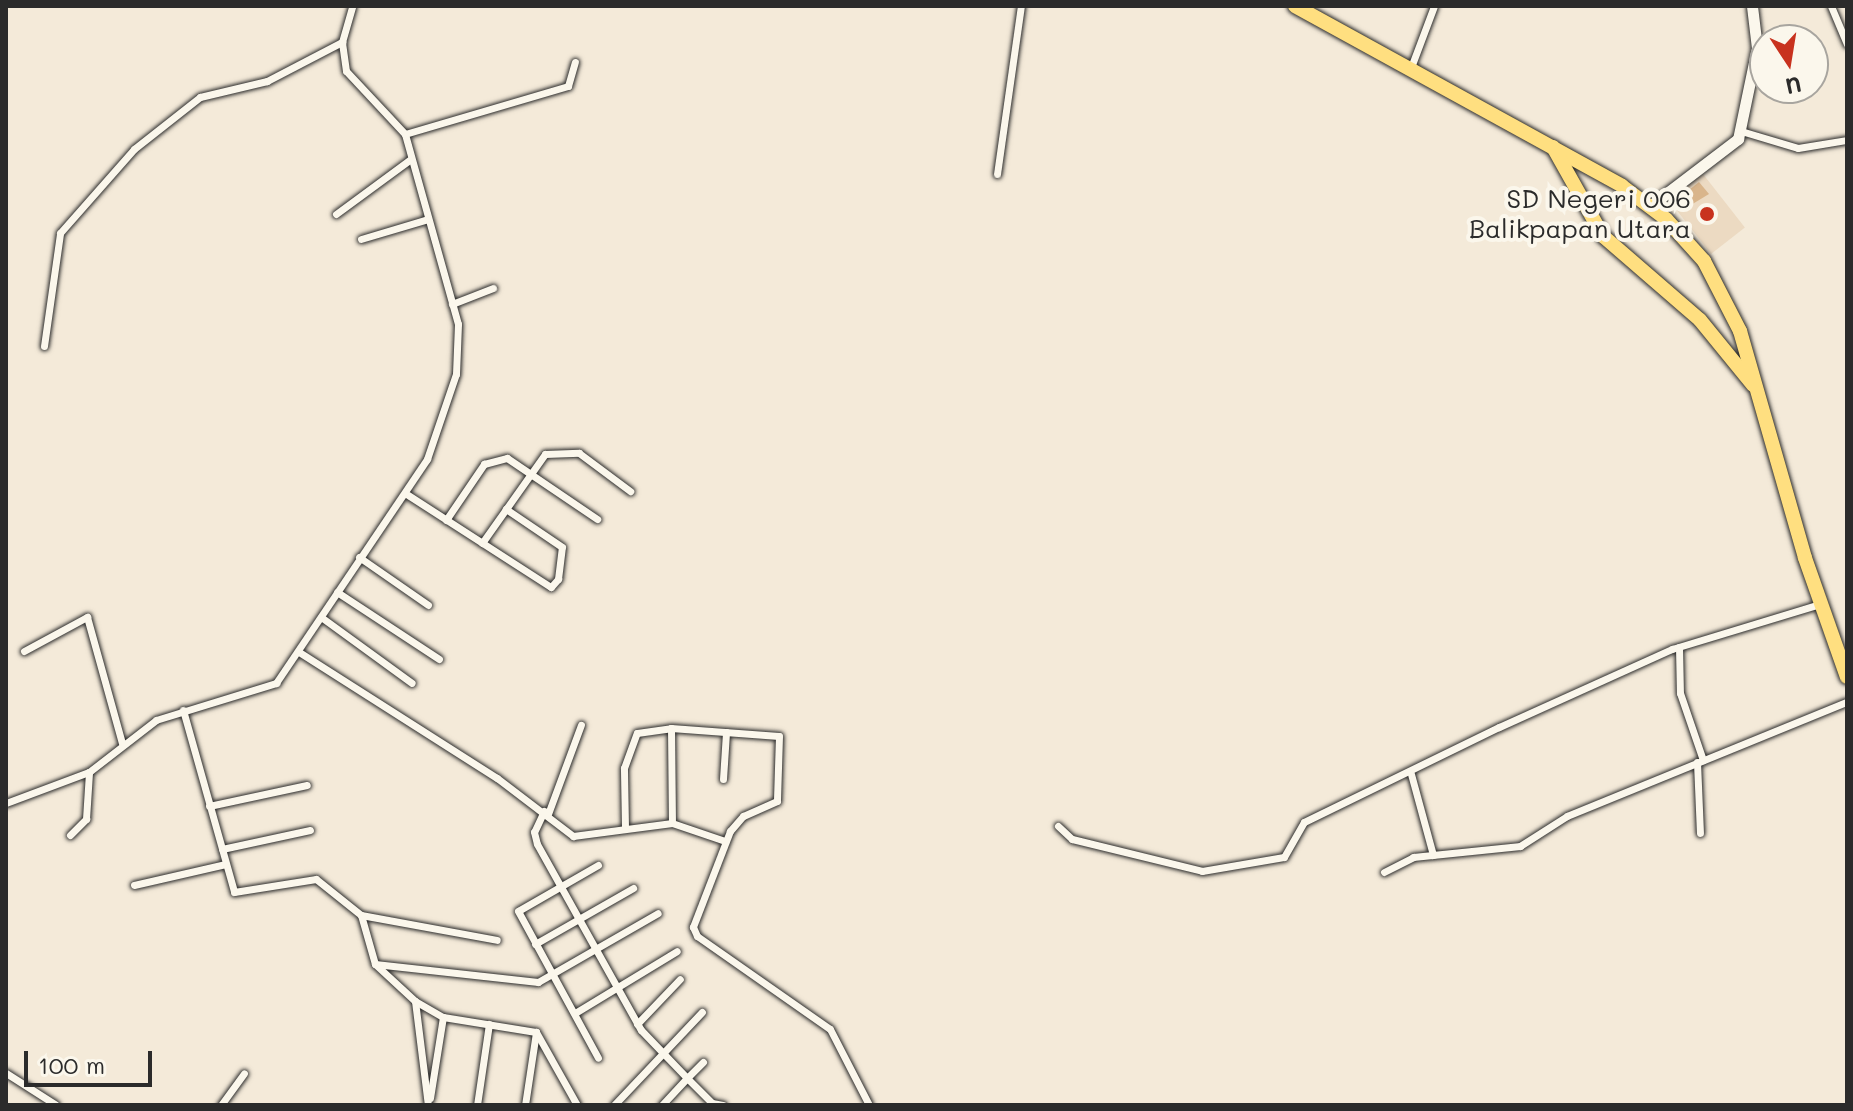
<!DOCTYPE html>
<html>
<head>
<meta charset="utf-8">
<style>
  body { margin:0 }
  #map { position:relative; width:1853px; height:1111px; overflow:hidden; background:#f4ead9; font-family:Mali,sans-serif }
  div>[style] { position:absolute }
  .built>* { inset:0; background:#ecdac2; transform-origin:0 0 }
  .building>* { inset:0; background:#d9b58b }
  .roads { filter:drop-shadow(0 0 2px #2b2b2b) drop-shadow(0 0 2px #2b2b2b) }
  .street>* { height:7px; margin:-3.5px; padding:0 3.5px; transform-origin:3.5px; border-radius:3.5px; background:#fbf7ec }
  .secondary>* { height:11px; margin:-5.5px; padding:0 5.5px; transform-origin:5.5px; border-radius:5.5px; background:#fbf7ec }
  .highway>* { height:14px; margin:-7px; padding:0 7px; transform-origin:7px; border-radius:7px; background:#ffdf80 }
  .dots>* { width:22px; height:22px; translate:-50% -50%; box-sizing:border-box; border:4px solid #fbf7ec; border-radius:50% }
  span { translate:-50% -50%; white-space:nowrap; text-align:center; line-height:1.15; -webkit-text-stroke:8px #fbf7ec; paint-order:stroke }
  .poi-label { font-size:26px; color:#2b2b2b }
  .right { translate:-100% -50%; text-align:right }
  .frame { position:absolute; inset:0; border:8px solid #2b2b2b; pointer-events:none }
  .north { position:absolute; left:1749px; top:24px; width:80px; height:80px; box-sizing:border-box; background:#fbf7ec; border:2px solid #a8a59f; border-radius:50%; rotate:168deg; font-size:22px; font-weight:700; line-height:32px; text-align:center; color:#2b2b2b }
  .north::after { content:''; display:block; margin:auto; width:28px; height:36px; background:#c8321e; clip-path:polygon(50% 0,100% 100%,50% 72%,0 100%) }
  .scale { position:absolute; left:24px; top:1051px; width:128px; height:36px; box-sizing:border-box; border:4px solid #2b2b2b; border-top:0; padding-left:10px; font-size:24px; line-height:28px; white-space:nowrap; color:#2b2b2b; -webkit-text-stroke:6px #fbf7ec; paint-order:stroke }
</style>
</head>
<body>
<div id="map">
  <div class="built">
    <i style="left:1703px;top:174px;width:68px;height:43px;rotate:52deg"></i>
  </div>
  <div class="building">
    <i style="clip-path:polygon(1699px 182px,1709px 194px,1681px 211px,1674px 202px)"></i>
  </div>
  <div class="roads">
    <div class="street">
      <i style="left:1831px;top:6px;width:41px;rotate:67.2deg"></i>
      <i style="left:1410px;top:70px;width:68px;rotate:-69.4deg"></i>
      <i style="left:1741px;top:131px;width:59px;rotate:16.6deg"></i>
      <i style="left:1798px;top:148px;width:50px;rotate:-9.3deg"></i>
      <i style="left:405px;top:134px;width:170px;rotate:-16.4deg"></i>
      <i style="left:568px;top:86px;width:25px;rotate:-74deg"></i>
      <i style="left:997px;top:174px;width:170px;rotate:-81.9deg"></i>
      <i style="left:336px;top:214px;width:93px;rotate:-36.3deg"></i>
      <i style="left:361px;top:239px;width:67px;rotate:-16.5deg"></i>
      <i style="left:452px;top:304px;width:44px;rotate:-21.3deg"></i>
      <i style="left:44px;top:346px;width:114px;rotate:-81.9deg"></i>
      <i style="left:60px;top:233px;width:112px;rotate:-48.6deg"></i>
      <i style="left:134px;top:149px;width:84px;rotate:-38.2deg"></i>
      <i style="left:200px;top:97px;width:69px;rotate:-13.4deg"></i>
      <i style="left:267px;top:81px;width:85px;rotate:-27.5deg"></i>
      <i style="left:408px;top:495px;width:170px;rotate:32.8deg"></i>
      <i style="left:551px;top:587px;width:11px;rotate:-49deg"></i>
      <i style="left:558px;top:579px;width:32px;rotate:-83deg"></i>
      <i style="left:562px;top:547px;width:68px;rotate:-145.8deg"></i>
      <i style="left:446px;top:520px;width:68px;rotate:-55.8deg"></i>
      <i style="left:484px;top:464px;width:24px;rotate:-15deg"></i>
      <i style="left:507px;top:458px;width:109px;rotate:34.1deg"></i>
      <i style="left:482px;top:543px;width:109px;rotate:-54.7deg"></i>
      <i style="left:545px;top:454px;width:34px;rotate:-2deg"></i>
      <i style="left:579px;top:453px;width:64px;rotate:36.7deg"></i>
      <i style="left:359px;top:557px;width:84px;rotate:34.8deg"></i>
      <i style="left:337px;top:592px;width:122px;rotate:33.3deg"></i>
      <i style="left:321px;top:617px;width:112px;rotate:36deg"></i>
      <i style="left:1679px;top:647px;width:46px;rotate:88.8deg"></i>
      <i style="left:1680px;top:693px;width:71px;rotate:71.1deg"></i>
      <i style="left:24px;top:651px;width:72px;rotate:-28.4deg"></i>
      <i style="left:87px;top:617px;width:131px;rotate:74.5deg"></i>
      <i style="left:299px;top:652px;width:235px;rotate:32.5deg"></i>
      <i style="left:497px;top:778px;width:96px;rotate:37.3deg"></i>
      <i style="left:573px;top:836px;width:100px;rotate:-7.5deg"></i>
      <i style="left:672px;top:823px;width:56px;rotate:18.8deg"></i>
      <i style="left:183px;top:710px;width:189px;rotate:74.3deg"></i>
      <i style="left:234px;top:892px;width:83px;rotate:-9deg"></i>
      <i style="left:316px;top:879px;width:58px;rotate:38.7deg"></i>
      <i style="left:361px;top:915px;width:51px;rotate:74.1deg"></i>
      <i style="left:375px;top:964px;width:54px;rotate:42.8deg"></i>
      <i style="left:415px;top:1001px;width:32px;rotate:30deg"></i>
      <i style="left:443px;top:1017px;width:94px;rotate:9.2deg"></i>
      <i style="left:536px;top:1032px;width:84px;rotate:60.7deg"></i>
      <i style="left:671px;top:728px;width:95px;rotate:89.4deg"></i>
      <i style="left:1697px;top:762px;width:71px;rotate:87.6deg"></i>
      <i style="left:1411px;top:774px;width:84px;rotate:74.8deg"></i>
      <i style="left:723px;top:779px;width:47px;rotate:-86.3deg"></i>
      <i style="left:6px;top:803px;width:89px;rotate:-20.5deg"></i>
      <i style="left:89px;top:772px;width:85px;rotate:-37.8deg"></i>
      <i style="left:156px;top:720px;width:126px;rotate:-17.1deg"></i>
      <i style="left:276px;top:683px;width:270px;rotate:-56deg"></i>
      <i style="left:427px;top:459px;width:90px;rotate:-71.2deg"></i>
      <i style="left:456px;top:374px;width:50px;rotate:-87.7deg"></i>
      <i style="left:458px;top:324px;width:197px;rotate:-105.6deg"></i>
      <i style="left:405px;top:134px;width:86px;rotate:-133.1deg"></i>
      <i style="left:346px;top:71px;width:29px;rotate:-98deg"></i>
      <i style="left:342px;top:42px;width:37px;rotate:-74deg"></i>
      <i style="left:209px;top:806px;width:100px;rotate:-12.1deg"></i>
      <i style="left:544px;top:811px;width:23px;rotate:115deg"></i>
      <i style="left:534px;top:832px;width:12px;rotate:76deg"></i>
      <i style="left:537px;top:844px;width:213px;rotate:60.8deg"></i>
      <i style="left:641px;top:1030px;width:66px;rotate:46.2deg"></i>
      <i style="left:687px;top:1078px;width:37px;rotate:133deg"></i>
      <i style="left:548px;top:814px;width:95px;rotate:-69.7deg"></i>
      <i style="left:1058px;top:826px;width:19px;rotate:43deg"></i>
      <i style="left:1072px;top:839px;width:134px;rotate:13.8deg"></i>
      <i style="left:1202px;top:871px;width:83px;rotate:-9.7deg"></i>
      <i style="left:1284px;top:857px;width:40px;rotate:-60.3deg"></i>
      <i style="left:1304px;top:822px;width:217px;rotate:-26deg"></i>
      <i style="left:1499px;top:727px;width:190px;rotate:-24.3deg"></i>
      <i style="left:1672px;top:649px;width:155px;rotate:-16.9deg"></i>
      <i style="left:625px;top:828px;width:60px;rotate:-91deg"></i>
      <i style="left:624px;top:768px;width:37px;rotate:-70deg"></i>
      <i style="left:637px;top:733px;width:34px;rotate:-8deg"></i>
      <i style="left:671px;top:728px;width:108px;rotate:4.2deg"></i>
      <i style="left:779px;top:736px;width:65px;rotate:91.8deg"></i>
      <i style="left:777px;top:801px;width:37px;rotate:156deg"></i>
      <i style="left:743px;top:816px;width:20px;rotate:131deg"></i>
      <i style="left:730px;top:831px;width:103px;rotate:111.1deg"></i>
      <i style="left:693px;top:927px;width:10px;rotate:66deg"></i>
      <i style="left:697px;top:936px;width:162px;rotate:35deg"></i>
      <i style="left:830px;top:1029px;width:85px;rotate:62.8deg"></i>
      <i style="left:70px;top:835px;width:23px;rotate:-45deg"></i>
      <i style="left:86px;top:819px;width:47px;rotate:-86.3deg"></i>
      <i style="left:222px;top:849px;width:90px;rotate:-12.2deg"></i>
      <i style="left:598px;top:865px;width:92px;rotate:150.1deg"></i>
      <i style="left:518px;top:911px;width:167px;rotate:61.4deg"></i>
      <i style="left:1384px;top:872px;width:33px;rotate:-27deg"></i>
      <i style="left:1413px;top:857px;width:108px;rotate:-5.9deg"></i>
      <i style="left:1520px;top:846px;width:56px;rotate:-32.6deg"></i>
      <i style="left:1567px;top:816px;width:302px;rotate:-22.2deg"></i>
      <i style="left:134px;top:885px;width:94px;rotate:-12.9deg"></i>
      <i style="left:361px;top:915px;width:138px;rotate:10.4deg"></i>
      <i style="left:535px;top:944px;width:113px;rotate:-29.7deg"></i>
      <i style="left:375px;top:964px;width:164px;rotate:6.3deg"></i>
      <i style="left:538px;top:982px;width:138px;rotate:-29.9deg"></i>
      <i style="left:415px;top:1001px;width:105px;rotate:82.9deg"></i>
      <i style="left:575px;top:1013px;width:119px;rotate:-31.3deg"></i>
      <i style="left:637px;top:1024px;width:62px;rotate:-46.3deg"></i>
      <i style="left:703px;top:1062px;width:23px;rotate:135deg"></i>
      <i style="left:687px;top:1078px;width:35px;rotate:45deg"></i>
      <i style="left:712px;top:1103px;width:11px;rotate:10deg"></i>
      <i style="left:6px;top:1073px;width:59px;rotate:32.6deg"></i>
      <i style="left:430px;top:1098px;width:82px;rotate:-80.9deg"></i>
      <i style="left:221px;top:1105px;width:39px;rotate:-54deg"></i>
      <i style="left:477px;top:1105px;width:82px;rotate:-81.6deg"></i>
      <i style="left:525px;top:1105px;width:74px;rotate:-81.4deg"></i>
      <i style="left:614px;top:1105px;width:128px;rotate:-46.6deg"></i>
    </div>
    <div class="secondary">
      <i style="left:1650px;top:206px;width:111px;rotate:-37.3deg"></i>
      <i style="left:1738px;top:139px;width:93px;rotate:-78.2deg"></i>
      <i style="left:1757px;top:48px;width:42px;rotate:-96.8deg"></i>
    </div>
    <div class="highway">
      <i style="left:1295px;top:6px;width:373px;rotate:28.8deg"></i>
      <i style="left:1622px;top:186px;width:55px;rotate:36.9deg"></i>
      <i style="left:1666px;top:219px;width:57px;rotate:47.9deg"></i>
      <i style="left:1704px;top:261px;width:79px;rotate:62.8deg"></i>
      <i style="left:1740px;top:331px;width:236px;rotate:74deg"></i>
      <i style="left:1805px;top:558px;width:126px;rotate:70.6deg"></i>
      <i style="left:1553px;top:147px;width:102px;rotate:60.7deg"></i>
      <i style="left:1603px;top:236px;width:128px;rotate:40.9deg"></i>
      <i style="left:1700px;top:320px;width:84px;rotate:50.8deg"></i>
    </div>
  </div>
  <div class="dots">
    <i style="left:1707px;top:214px;background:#c8321e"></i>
  </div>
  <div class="poi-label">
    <span class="right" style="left:1691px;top:214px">SD Negeri 006<br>Balikpapan Utara</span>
  </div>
  <div class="frame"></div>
  <div class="north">U</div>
  <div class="scale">100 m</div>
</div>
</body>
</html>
